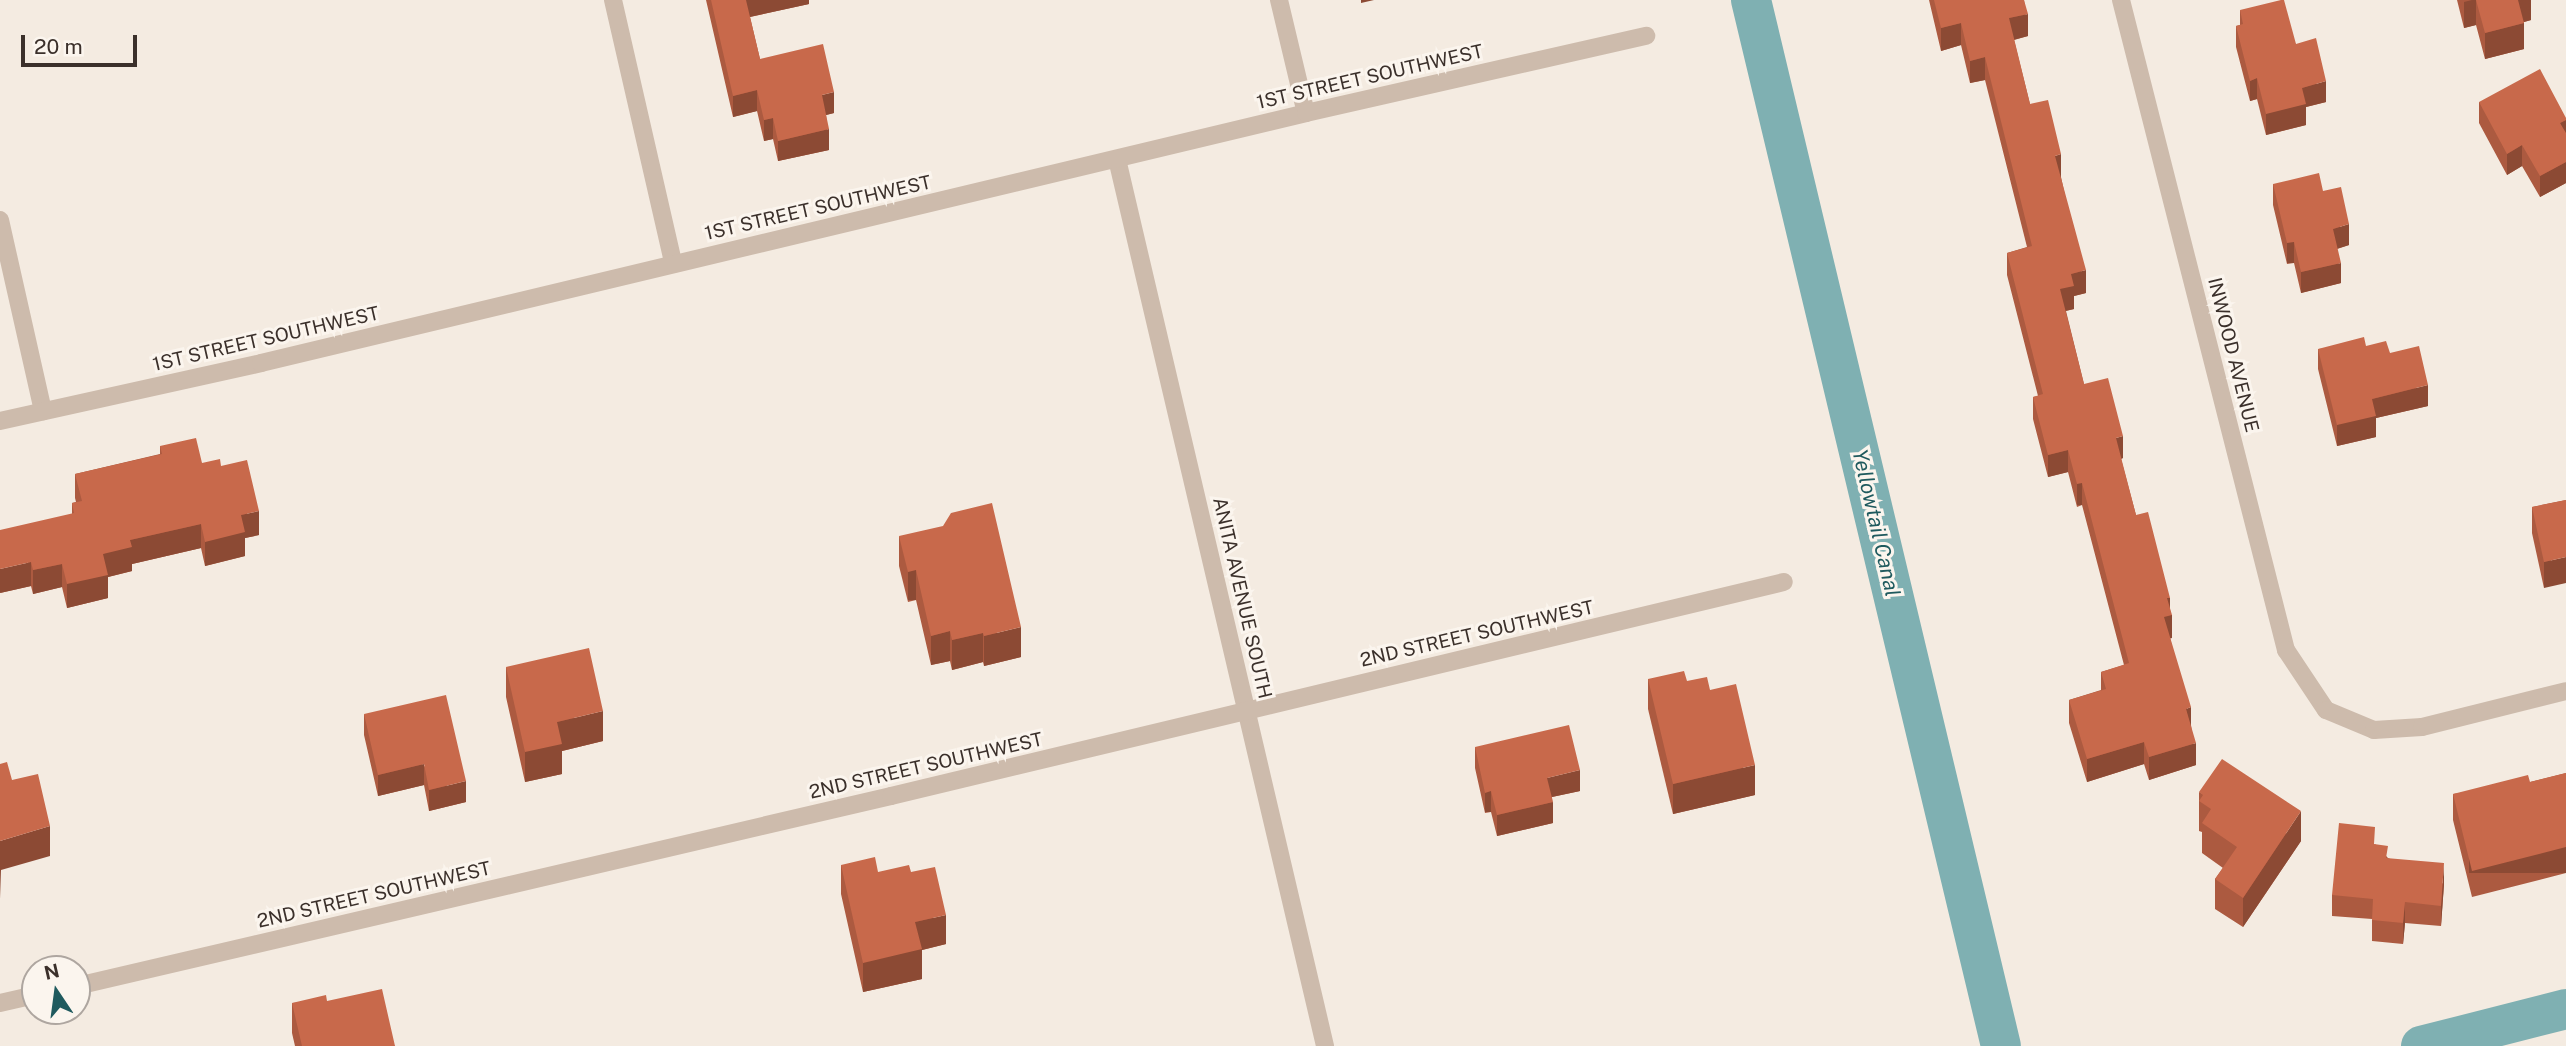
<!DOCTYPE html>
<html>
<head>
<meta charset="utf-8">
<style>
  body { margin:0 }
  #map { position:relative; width:2566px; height:1046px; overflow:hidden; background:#f4ebe1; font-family:"Public Sans",sans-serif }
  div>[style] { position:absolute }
  .canal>* { height:40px; margin:-20px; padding:0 20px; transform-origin:20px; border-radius:20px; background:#7fb0b2 }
  .street>* { height:18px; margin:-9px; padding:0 9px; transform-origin:9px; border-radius:9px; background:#cdbbac }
  .wall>* { inset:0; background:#ac5a40 }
  .shaded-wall>* { inset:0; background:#8c4a34; transform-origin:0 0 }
  .building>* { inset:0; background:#c8694b }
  span { translate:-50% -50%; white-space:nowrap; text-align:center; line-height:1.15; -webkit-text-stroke:6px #fbf5ee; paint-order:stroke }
  .street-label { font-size:19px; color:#3b302b }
  .water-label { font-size:21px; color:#1f5a5e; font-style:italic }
  .north { position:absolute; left:21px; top:955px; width:70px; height:70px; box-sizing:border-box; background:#fbf5ee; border:2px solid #aea6a0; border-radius:50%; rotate:347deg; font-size:19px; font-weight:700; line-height:28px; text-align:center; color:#3b302b }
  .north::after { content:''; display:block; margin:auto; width:24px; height:32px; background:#1f5a5e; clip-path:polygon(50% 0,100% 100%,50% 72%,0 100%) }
  .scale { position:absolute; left:21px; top:35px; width:116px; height:32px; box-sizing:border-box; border:4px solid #3b302b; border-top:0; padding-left:9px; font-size:21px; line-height:24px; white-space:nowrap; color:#3b302b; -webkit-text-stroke:5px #fbf5ee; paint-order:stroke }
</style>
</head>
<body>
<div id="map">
  <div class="canal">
    <i style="left:1751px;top:0;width:1075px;rotate:76.56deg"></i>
    <i style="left:2421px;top:1046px;width:150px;rotate:-14.3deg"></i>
  </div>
  <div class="street">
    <i style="left:613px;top:0;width:270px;rotate:77.1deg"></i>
    <i style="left:1279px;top:0;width:116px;rotate:76.6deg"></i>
    <i style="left:2121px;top:0;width:671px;rotate:75.76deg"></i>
    <i style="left:2286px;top:650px;width:72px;rotate:56.3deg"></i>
    <i style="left:2326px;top:710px;width:52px;rotate:22.6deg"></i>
    <i style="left:2374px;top:730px;width:48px;rotate:-3.6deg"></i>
    <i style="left:2422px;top:727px;width:148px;rotate:-14deg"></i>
    <i style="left:1117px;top:159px;width:911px;rotate:76.8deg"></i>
    <i style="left:0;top:220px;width:196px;rotate:77.3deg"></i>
    <i style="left:0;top:421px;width:267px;rotate:-12.5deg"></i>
    <i style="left:261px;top:363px;width:1074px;rotate:-13.45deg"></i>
    <i style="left:1306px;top:113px;width:349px;rotate:-12.8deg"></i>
    <i style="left:77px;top:986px;width:836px;rotate:-13.14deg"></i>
    <i style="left:891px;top:796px;width:918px;rotate:-13.48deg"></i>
    <i style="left:0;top:1003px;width:36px;rotate:-13deg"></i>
  </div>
  <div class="wall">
    <i style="clip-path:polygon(706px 0,809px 0,809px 4px,750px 17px,760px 59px,834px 113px,826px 115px,829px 150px,778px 161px,773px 139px,764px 141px,757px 111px,733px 117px)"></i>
    <i style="clip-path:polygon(1929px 0,2024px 0,2028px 36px,2014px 40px,2030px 104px,2061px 177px,2086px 293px,2074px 296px,2074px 309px,2066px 311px,2084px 384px,2123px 458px,2121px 459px,2136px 515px,2170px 609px,2172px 638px,2170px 638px,2191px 725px,2196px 765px,2149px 780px,2144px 764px,2087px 782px,2069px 723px,2069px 700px,2101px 690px,2101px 672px,2124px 665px,2082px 505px,2077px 507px,2068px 472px,2048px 477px,2033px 419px,2033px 397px,2038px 396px,2007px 275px,2007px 253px,2027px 247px,1985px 80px,1970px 83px,1961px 45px,1941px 51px)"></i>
    <i style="clip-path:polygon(2457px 0,2531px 0,2531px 20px,2524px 22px,2524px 49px,2485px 59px,2476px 25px,2464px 28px)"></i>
    <i style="clip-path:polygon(2240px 10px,2296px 44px,2326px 102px,2306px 107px,2306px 125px,2266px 135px,2257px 99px,2250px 101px,2236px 47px,2236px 26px,2240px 25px)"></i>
    <i style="clip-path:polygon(2479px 102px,2566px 118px,2566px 183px,2540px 197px,2522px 166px,2507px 175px,2479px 123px)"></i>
    <i style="clip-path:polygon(2273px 184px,2323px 191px,2349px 245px,2337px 249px,2341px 283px,2301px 293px,2294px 263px,2287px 264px,2273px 205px)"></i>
    <i style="clip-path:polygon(2366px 346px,2390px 353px,2428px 406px,2376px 418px,2376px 437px,2337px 446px,2318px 369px,2318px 349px)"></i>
    <i style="clip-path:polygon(160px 446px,202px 463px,221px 466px,259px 535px,245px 538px,245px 556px,205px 566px,201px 548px,132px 564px,132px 571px,108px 577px,108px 598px,67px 608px,62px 587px,33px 594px,31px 586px,0 593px,72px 514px,72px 503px,76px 502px,75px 498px,75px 474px,160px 454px)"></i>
    <i style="clip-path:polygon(2566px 500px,2544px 588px,2532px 533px,2532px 507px)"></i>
    <i style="clip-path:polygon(899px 536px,1021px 657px,984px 666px,983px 662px,952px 670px,950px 661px,931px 665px,916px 600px,908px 602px,899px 566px)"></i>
    <i style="clip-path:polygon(506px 667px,603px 741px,562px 751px,562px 774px,525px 782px,506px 697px)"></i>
    <i style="clip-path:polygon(1648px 679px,1687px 681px,1710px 690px,1755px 795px,1673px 814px,1648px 709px)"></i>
    <i style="clip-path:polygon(364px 714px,466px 802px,429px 811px,424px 785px,378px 796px,364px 735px)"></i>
    <i style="clip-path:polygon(1475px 747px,1580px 791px,1552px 797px,1553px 823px,1497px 836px,1491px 812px,1485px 813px,1475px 768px)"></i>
    <i style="clip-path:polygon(2566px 773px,2566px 873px,2472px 897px,2453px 820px,2453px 794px,2530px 782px)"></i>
    <i style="clip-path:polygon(2199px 792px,2301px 841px,2243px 927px,2215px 909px,2215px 879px,2223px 868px,2202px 853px,2202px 832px,2199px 831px)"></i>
    <i style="clip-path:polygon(2375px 844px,2388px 858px,2444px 884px,2441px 926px,2405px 923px,2403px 944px,2372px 941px,2372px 919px,2332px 916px,2332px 895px)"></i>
    <i style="clip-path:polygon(841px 865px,878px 872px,911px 872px,946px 944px,922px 950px,922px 979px,863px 992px,841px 894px)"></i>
    <i style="clip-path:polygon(327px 1001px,395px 1046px,295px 1046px,292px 1033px,292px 1003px)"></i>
  </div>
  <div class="shaded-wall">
    <i style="clip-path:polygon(745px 0,809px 0,809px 4px,745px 18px)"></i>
    <i style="clip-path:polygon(1361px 0,1374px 0,1361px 3px)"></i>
    <i style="clip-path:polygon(2472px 0,2476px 0,2476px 25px,2464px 28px,2464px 2px)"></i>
    <i style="clip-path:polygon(2517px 0,2531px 0,2531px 20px,2517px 24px)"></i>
    <i style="clip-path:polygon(2028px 14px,2028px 36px,2009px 41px,2009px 18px)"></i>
    <i style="clip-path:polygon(1961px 23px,1961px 45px,1941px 51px,1941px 28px)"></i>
    <i style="clip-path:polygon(2524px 23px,2524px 49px,2485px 59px,2485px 33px)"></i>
    <i style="clip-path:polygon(1985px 57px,1985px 80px,1970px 83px,1970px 61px)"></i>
    <i style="clip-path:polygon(2257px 78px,2257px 99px,2250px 101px,2250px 81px)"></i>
    <i style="clip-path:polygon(2326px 81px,2326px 102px,2306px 107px,2306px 125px,2266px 135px,2266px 114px,2302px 88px)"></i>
    <i style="clip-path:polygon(757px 90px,757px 111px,733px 117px,733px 96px)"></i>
    <i style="clip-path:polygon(834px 92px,834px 113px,822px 116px,822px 95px)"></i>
    <i style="clip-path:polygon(773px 118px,773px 139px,764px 141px,764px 120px)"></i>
    <i style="clip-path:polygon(2566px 120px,2566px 140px,2560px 123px)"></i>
    <i style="clip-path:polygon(829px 129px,829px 150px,778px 161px,778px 141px)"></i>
    <i style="clip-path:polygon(2522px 145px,2522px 166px,2507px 175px,2507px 154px)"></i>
    <i style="clip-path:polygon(2061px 154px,2061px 177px,2055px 179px,2055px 156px)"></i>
    <i style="clip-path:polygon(2566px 162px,2566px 183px,2540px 197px,2540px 176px)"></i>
    <i style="clip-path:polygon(2349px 224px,2349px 245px,2333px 250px,2333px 229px)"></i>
    <i style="left:2294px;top:242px;width:21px;height:7px;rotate:90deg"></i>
    <i style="clip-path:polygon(2341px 263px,2341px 283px,2301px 293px,2301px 272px)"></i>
    <i style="clip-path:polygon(2086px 270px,2086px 293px,2074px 296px,2074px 309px,2060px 312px,2060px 289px,2071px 274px)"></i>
    <i style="clip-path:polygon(2428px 385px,2428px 406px,2376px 418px,2376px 437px,2337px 446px,2337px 425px,2372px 399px)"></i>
    <i style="clip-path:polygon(2123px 436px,2123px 458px,2116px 460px,2116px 438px)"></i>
    <i style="clip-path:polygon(2068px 450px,2068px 472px,2048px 477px,2048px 455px)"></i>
    <i style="left:2082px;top:483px;width:22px;height:5px;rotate:90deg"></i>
    <i style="clip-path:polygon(259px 511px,259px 535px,245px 538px,245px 556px,205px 566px,205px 542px,241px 515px)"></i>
    <i style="clip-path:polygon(201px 524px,201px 548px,132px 564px,132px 571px,108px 577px,108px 598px,67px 608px,67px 584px,103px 554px,130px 540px)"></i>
    <i style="clip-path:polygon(2566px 557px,2566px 583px,2544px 588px,2544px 562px)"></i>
    <i style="clip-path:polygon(31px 562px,31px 586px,0 593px,0 569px)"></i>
    <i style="clip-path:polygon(62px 564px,62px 587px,33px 594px,33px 570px)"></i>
    <i style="left:916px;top:570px;width:30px;height:8px;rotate:90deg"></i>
    <i style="clip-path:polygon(2167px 598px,2170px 598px,2170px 615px,2172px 615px,2172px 638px,2164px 640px,2164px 617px)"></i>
    <i style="clip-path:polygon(1021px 627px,1021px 657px,984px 666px,984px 636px)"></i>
    <i style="clip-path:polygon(950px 631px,950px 661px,931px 665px,931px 636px)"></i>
    <i style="clip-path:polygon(983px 633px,983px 662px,952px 670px,952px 640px)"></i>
    <i style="clip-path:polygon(2191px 707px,2191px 730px,2186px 709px)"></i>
    <i style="clip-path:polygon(603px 711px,603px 741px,562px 751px,562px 774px,525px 782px,525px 752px,557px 722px)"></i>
    <i style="clip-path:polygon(2144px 742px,2144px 764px,2087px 782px,2087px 759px)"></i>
    <i style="clip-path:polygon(2196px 743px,2196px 765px,2149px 780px,2149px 757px)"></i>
    <i style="clip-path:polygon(424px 764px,424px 785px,378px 796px,378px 775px)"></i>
    <i style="clip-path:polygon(1755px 765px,1755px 795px,1673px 814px,1673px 784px)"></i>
    <i style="clip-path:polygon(1580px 770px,1580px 791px,1547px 798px,1547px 778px)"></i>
    <i style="clip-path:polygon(466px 781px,466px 802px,429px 811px,429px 790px)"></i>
    <i style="left:1491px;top:791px;width:21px;height:6px;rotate:90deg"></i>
    <i style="clip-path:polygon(1553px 802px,1553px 823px,1497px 836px,1497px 815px)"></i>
    <i style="clip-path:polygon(2301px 811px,2301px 841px,2243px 927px,2243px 898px)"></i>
    <i style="clip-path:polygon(50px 826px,50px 856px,1px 870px,0 899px,0 841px)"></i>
    <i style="left:2566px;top:847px;width:26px;height:97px;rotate:90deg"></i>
    <i style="clip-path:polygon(2444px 863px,2444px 884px,2441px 926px,2441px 906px)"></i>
    <i style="clip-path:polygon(2405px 902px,2405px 923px,2403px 944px,2403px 923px)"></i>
    <i style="clip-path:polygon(946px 915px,946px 944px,922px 950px,922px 979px,863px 992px,863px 963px,915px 922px)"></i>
  </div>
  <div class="building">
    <i style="clip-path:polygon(711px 0,746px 0,760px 59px,823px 44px,834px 92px,822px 95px,829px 129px,778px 141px,773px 118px,764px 120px,757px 90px,733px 96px)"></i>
    <i style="clip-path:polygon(1934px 0,2024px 0,2028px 14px,2009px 18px,2030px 104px,2048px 100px,2061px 154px,2055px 156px,2086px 270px,2071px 274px,2074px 286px,2060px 289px,2084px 384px,2108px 378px,2123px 436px,2116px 438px,2136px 515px,2148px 512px,2170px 598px,2167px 598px,2172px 615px,2164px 617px,2191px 707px,2186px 709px,2196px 743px,2149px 757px,2144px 742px,2087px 759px,2069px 700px,2106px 689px,2101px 672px,2129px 663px,2082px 483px,2077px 484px,2068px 450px,2048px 455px,2033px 397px,2043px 394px,2007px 253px,2032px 246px,1985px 57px,1970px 61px,1961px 23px,1941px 28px)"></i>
    <i style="clip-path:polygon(2281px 0,2284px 0,2296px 44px,2316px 38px,2326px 81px,2302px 88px,2306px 104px,2266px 114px,2257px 78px,2250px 81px,2236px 26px,2243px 24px,2240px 10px)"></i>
    <i style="clip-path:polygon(2476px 0,2518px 0,2524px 23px,2485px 33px)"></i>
    <i style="clip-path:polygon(2540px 69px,2566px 118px,2566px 120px,2560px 123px,2566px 133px,2566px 162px,2540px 176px,2522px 145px,2507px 154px,2479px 102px)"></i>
    <i style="clip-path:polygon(2319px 173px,2323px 191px,2341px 187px,2349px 224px,2333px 229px,2341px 263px,2301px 272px,2294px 242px,2287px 243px,2273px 184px)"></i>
    <i style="clip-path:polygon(2364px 337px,2366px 346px,2386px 341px,2390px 353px,2419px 346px,2428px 385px,2372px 399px,2376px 416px,2337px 425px,2318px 349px)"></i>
    <i style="clip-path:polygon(196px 438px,202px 463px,220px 459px,221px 466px,247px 460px,259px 511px,241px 515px,245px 532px,205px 542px,201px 524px,130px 540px,132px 547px,103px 554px,108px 575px,67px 584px,62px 564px,33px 570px,31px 562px,0 569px,0 530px,74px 513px,72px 503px,82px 501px,75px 474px,162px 454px,160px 446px)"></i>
    <i style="clip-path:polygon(2566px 500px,2566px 557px,2544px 562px,2532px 507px)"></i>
    <i style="clip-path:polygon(992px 503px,1021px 627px,984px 636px,983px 633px,952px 640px,950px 631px,931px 636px,916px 570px,908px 572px,899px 536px,943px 526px,951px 513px)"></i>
    <i style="clip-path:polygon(589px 648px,603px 711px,557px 722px,562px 744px,525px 752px,506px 667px)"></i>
    <i style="clip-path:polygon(1684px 671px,1687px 681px,1707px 677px,1710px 690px,1736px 684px,1755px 765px,1673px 784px,1648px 679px)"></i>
    <i style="clip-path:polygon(446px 695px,466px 781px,429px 790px,424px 764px,378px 775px,364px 714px)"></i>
    <i style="clip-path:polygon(1569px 725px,1580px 770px,1547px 778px,1553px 802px,1497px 815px,1491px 791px,1485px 793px,1475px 747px)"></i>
    <i style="clip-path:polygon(2222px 759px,2301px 811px,2243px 898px,2215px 879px,2237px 847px,2202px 823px,2211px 809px,2199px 801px,2203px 795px,2199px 792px)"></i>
    <i style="clip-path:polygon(7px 762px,12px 780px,38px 774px,50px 826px,0 841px,0 764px)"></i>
    <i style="clip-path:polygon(2566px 773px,2566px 847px,2472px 871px,2453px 794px,2528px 775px,2530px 782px)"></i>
    <i style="clip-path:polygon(2339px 823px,2375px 827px,2374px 844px,2388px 846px,2386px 858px,2444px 863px,2441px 906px,2405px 902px,2403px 923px,2372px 920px,2373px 899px,2332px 895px)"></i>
    <i style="clip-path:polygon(875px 857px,878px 872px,909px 865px,911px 872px,935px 867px,946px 915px,915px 922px,922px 949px,863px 963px,841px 865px)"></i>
    <i style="clip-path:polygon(382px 989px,395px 1046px,302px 1046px,292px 1003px,326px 995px,327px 1001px)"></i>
  </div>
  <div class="street-label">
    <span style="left:1370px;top:77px;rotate:-13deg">1ST STREET SOUTHWEST</span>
    <span style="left:818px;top:208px;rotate:-13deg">1ST STREET SOUTHWEST</span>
    <span style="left:266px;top:339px;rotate:-13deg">1ST STREET SOUTHWEST</span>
    <span style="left:2233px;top:355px;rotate:76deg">INWOOD AVENUE</span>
    <span style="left:1242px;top:598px;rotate:77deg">ANITA AVENUE SOUTH</span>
    <span style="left:1477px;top:634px;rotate:-13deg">2ND STREET SOUTHWEST</span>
    <span style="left:926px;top:766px;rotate:-13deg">2ND STREET SOUTHWEST</span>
    <span style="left:374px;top:895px;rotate:-13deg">2ND STREET SOUTHWEST</span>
  </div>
  <div class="water-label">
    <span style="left:1876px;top:523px;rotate:77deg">Yellowtail Canal</span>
  </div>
  <div class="north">N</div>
  <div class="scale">20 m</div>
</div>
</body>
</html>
